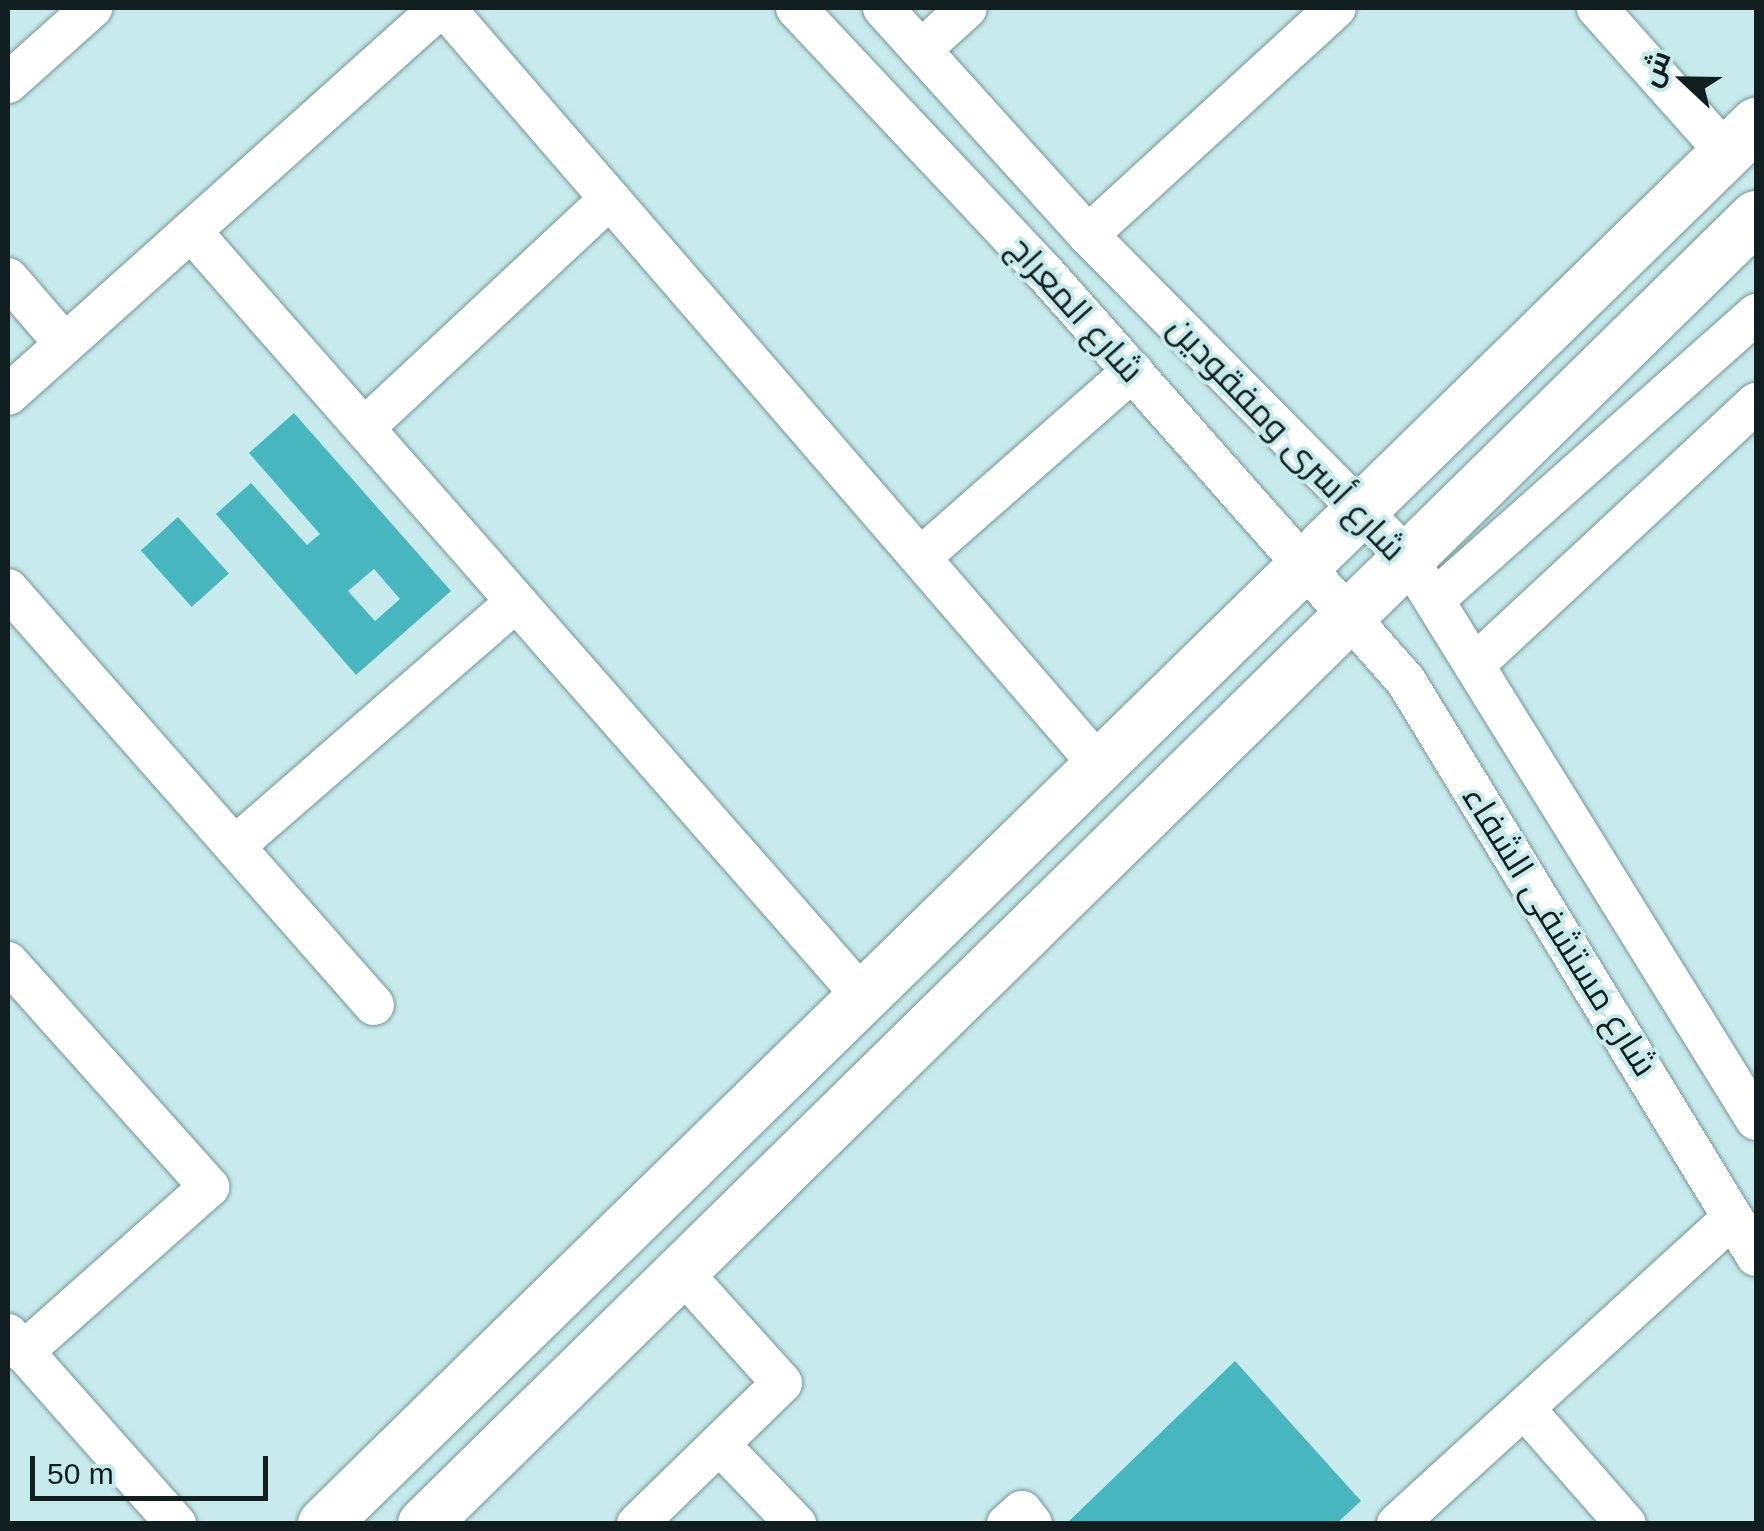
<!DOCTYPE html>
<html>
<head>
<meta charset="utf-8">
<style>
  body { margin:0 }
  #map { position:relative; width:1764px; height:1531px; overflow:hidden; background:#c7eaec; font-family:Helvetica,Cairo,sans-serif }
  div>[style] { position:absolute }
  .building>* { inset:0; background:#47b6be; transform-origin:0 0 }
  .roads { filter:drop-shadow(0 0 2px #769699) drop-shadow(0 0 2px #769699) }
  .minor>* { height:40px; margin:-20px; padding:0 20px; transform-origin:20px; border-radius:20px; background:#fff }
  .major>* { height:52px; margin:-26px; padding:0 26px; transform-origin:26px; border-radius:26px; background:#fff }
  span { translate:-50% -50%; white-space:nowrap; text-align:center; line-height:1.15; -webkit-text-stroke:8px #c7eaec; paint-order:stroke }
  .street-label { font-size:35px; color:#111e1f }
  .frame { position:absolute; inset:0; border:10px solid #111e1f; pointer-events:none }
  .north { position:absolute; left:1634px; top:30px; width:100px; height:100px; -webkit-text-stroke:8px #c7eaec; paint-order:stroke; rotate:292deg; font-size:28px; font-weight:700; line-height:40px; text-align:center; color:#111e1f }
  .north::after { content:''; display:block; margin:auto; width:35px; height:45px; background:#111e1f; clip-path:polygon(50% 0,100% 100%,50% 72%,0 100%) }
  .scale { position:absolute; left:30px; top:1456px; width:238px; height:45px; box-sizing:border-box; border:5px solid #111e1f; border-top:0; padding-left:12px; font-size:30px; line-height:35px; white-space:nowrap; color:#111e1f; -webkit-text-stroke:8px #c7eaec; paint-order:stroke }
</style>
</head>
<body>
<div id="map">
  <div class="building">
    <i style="clip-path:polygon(evenodd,294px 413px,451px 591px,356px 675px,216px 514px,251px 483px,307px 545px,320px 534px,249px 453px,294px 413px,374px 569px,400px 599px,375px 621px,348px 591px,374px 569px)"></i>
    <i style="left:178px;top:517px;width:76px;height:50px;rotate:48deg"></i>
    <i style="clip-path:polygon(1235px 1361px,1361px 1501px,1336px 1524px,1066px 1524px)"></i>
  </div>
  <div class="roads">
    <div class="minor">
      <i style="left:445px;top:8px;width:1002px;rotate:49.17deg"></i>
      <i style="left:796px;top:8px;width:364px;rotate:46.8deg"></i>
      <i style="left:1045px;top:273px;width:545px;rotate:48.5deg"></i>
      <i style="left:1406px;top:681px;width:673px;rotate:58.67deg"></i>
      <i style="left:883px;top:8px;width:306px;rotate:47.9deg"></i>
      <i style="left:1088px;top:235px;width:453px;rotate:45.3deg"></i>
      <i style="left:1407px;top:557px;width:662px;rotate:58.21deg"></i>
      <i style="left:1597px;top:8px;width:194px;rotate:48.3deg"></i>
      <i style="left:921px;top:50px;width:62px;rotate:-42.4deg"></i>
      <i style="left:8px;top:83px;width:113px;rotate:-41.8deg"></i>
      <i style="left:191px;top:231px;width:1019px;rotate:48.74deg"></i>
      <i style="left:1088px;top:235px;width:336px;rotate:-42.5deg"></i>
      <i style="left:8px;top:278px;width:87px;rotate:49.2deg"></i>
      <i style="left:8px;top:395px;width:580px;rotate:-41.86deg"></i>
      <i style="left:364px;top:428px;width:336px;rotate:-43deg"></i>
      <i style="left:921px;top:557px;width:282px;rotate:-41.3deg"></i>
      <i style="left:8px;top:589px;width:554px;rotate:48.66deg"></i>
      <i style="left:1434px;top:600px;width:431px;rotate:-41.6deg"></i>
      <i style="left:1474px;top:665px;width:385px;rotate:-42.9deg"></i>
      <i style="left:235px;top:846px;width:372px;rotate:-41deg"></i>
      <i style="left:8px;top:962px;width:302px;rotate:48.2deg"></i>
      <i style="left:209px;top:1187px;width:249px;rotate:138.4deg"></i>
      <i style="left:8px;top:1334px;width:254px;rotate:48.5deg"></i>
      <i style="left:1524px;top:1408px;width:154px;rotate:48.7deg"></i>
      <i style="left:720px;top:1445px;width:110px;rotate:46.1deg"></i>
      <i style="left:637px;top:1524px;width:202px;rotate:-44.2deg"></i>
      <i style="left:782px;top:1383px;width:151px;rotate:-132deg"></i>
      <i style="left:1007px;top:1524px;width:20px;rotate:-41deg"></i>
      <i style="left:1022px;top:1511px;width:16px;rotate:52deg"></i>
      <i style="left:1397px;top:1524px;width:454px;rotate:-42.4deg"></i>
    </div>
    <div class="major">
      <i style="left:324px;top:1524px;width:2003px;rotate:-44.35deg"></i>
      <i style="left:424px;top:1524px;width:1866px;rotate:-44.46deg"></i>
    </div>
  </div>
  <div class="street-label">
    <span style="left:1076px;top:309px;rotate:48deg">شارع المعراج</span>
    <span style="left:1287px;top:438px;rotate:46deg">شارع أسرى ومفقودين</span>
    <span style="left:1560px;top:931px;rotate:58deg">شارع مستشفى الشفاء</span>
  </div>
  <div class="frame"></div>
  <div class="north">ش</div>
  <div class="scale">50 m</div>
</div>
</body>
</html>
